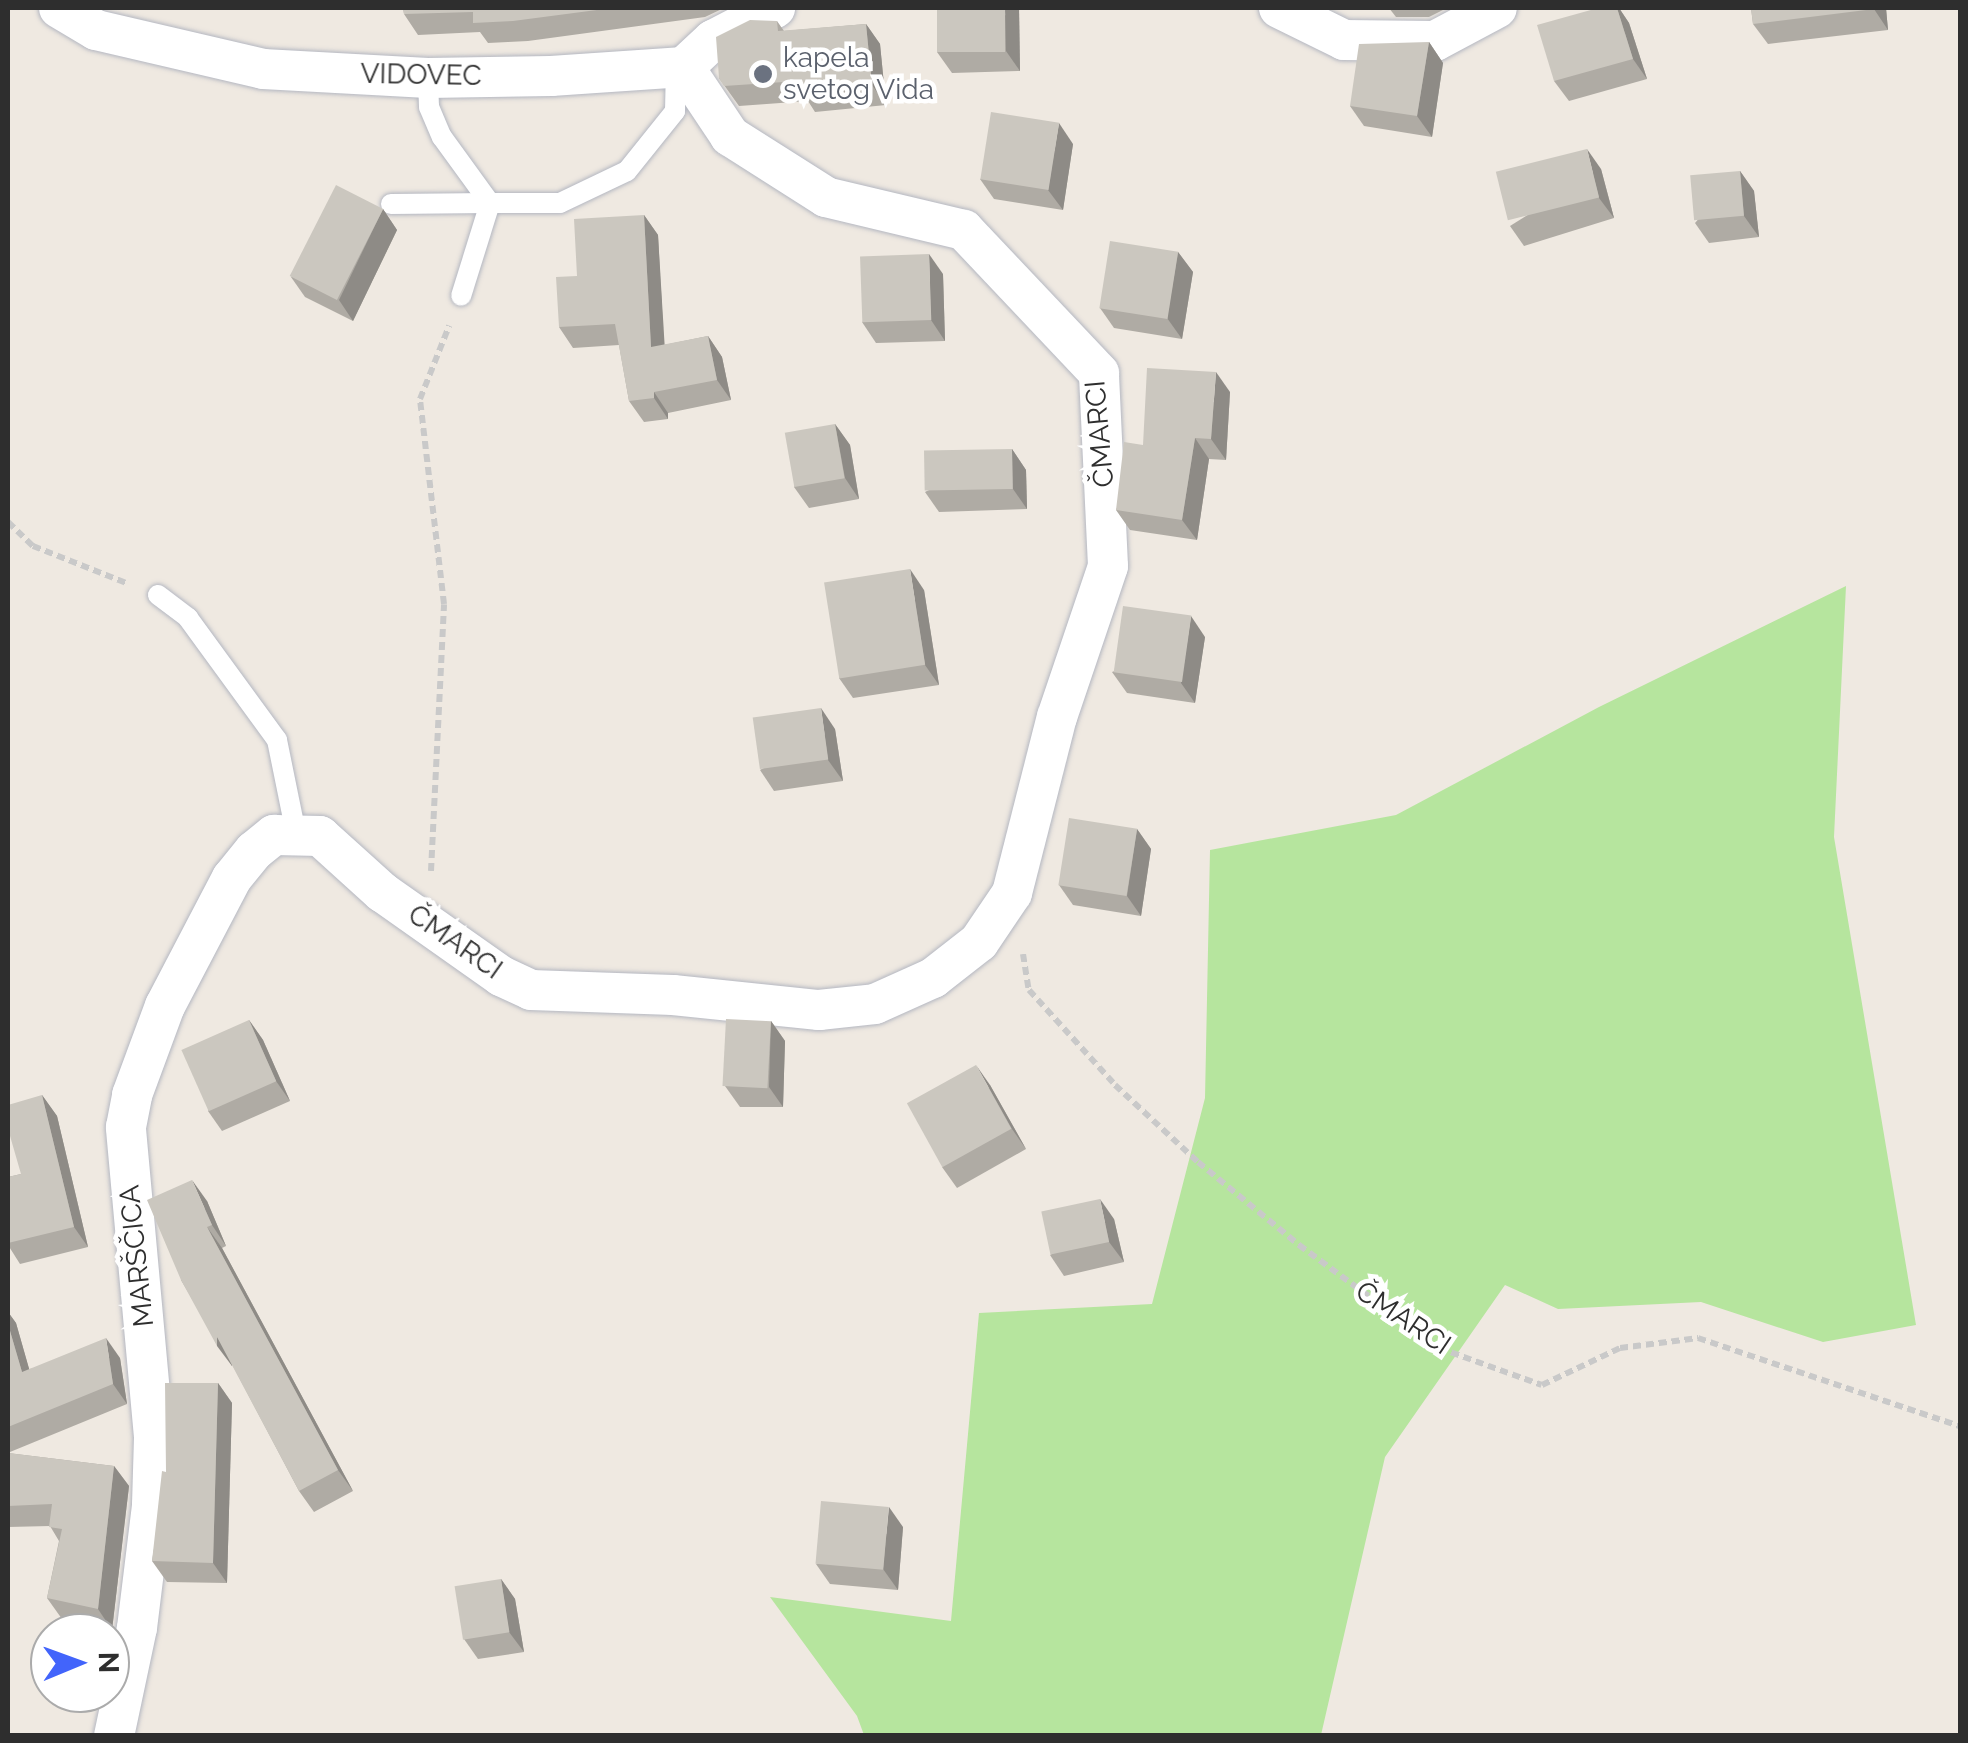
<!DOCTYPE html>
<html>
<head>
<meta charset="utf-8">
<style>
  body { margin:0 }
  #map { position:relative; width:1968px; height:1743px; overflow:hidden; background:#efe9e1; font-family:Raleway,sans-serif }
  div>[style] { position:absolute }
  .green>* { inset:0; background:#b6e59e }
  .path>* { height:6px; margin-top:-3px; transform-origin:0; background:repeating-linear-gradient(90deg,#c9c9c9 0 8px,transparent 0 13px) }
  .roads { filter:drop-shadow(0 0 2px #b4b7c1) drop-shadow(0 0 2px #b4b7c1) }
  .lane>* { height:20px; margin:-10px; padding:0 10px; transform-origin:10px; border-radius:10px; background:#fff }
  .street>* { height:40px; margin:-20px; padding:0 20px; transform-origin:20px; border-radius:20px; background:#fff }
  .wall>* { inset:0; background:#afaba4 }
  .shaded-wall>* { inset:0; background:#8e8b86 }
  .building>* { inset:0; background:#cbc7bf; transform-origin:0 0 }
  .dots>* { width:28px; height:28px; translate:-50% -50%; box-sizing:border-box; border:5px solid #fff; border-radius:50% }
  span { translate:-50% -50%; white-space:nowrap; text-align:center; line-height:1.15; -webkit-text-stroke:9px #fff; paint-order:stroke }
  .worship-label { font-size:28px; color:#5b616d }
  .left { translate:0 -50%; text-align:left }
  .street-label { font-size:28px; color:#2e2e2e }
  .frame { position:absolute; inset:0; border:10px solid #2e2e2e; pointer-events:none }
  .north { position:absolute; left:30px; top:1613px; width:100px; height:100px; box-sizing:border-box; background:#fff; border:2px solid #ababab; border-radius:50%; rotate:89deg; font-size:28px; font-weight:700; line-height:40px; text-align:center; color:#2e2e2e }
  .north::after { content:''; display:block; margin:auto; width:35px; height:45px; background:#4264fb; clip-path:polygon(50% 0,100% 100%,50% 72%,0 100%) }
</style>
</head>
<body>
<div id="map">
  <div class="green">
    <i style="clip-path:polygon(1846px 586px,1834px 837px,1916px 1325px,1823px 1342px,1701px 1302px,1558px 1309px,1505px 1285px,1385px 1457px,1321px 1735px,864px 1735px,857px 1716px,770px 1597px,951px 1621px,979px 1313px,1152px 1304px,1205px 1098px,1210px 850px,1396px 815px,1599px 707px)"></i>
  </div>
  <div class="path">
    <i style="left:8px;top:522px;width:35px;rotate:44deg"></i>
    <i style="left:33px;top:546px;width:103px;rotate:21.6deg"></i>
    <i style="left:431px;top:871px;width:267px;rotate:-87.2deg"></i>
    <i style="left:444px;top:604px;width:206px;rotate:-96.7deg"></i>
    <i style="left:420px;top:399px;width:79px;rotate:-68.3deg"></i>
    <i style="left:1023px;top:954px;width:36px;rotate:81deg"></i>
    <i style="left:1029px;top:990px;width:128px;rotate:47.8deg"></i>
    <i style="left:1115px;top:1085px;width:113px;rotate:42.9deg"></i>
    <i style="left:1198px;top:1162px;width:131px;rotate:39.4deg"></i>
    <i style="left:1299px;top:1245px;width:174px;rotate:36.3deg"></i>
    <i style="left:1439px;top:1348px;width:109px;rotate:19.8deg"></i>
    <i style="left:1542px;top:1385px;width:86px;rotate:-25.4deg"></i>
    <i style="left:1620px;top:1348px;width:79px;rotate:-7.3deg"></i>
    <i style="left:1698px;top:1338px;width:276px;rotate:18.6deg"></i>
  </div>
  <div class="roads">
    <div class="lane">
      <i style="left:428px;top:78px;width:29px;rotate:88deg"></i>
      <i style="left:429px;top:107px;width:33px;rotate:67deg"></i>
      <i style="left:442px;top:137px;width:82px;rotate:54deg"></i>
      <i style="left:490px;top:203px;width:70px"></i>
      <i style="left:560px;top:203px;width:74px;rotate:-25.5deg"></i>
      <i style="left:627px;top:171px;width:77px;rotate:-51.3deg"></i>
      <i style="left:675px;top:111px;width:43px;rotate:-88.7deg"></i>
      <i style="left:391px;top:204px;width:99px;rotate:-0.6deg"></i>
      <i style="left:490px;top:203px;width:97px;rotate:107.3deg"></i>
      <i style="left:158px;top:595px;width:38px;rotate:37deg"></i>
      <i style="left:188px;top:618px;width:151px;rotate:53.9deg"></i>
      <i style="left:277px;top:740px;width:95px;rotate:78.5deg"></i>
    </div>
    <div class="street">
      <i style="left:59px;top:8px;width:43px;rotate:30.7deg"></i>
      <i style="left:96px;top:30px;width:171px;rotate:13.1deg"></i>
      <i style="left:263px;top:69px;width:165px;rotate:3.1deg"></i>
      <i style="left:428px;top:78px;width:123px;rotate:-0.9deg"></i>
      <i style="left:551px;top:76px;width:133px;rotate:-3.9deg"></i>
      <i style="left:684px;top:67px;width:40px;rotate:-43deg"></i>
      <i style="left:713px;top:40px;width:70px;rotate:-27.3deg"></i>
      <i style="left:1279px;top:8px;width:72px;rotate:26.2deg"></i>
      <i style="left:1344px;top:40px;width:91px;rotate:0.6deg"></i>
      <i style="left:1435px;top:41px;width:70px;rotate:-28deg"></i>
      <i style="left:114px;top:1736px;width:110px;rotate:-78deg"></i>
      <i style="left:137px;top:1628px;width:124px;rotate:-83deg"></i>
      <i style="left:152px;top:1505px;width:68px;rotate:-88.3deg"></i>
      <i style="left:154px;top:1437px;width:311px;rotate:-95.2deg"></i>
      <i style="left:126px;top:1127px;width:33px;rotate:-79deg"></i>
      <i style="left:132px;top:1095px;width:95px;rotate:-69.7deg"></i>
      <i style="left:165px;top:1006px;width:144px;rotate:-62.4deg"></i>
      <i style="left:232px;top:878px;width:35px;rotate:-51deg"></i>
      <i style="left:254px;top:851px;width:26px;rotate:-39deg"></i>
      <i style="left:274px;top:835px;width:46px;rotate:1.2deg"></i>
      <i style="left:320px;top:836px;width:84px;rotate:42.1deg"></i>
      <i style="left:382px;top:892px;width:146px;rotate:35.2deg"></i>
      <i style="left:501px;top:976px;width:33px;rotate:25deg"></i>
      <i style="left:531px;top:990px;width:142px;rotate:2deg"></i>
      <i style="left:673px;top:995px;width:147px;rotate:5.9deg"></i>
      <i style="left:819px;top:1010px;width:56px;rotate:-6.1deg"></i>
      <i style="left:875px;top:1004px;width:64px;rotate:-24.1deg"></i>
      <i style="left:933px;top:978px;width:58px;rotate:-38deg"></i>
      <i style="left:979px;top:942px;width:59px;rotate:-56deg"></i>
      <i style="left:1012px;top:893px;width:182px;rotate:-75.7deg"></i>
      <i style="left:1057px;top:717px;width:159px;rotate:-71.3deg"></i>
      <i style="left:1108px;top:566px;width:193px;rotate:-92.7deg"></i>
      <i style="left:1099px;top:373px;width:197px;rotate:-133.4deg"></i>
      <i style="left:964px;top:230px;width:142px;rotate:-166.6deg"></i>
      <i style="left:826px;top:197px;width:114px;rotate:-147.6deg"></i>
      <i style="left:730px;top:136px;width:83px;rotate:-123.7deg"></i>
    </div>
  </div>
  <div class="wall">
    <i style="clip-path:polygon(403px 8px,724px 8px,705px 17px,528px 41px,488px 43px,480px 32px,418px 35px,404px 14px)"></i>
    <i style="clip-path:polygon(1019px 8px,1020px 71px,952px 73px,937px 52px)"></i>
    <i style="clip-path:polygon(1389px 8px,1447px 8px,1429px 17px,1396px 17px)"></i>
    <i style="clip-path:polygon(1598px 8px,1619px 8px,1629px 23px,1647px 79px,1569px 101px,1554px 81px)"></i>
    <i style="clip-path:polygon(1751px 8px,1886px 8px,1888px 30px,1768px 44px,1753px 24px)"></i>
    <i style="clip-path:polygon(777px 21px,784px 31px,866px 24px,880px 44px,886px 105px,815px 112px,808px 101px,739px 106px,719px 78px)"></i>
    <i style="clip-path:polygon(1429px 42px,1443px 63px,1432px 137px,1364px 126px,1350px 106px)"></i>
    <i style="clip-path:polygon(1073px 144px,1063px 210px,994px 199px,980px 179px)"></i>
    <i style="clip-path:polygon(1601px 169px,1614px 218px,1524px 246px,1510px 226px)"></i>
    <i style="clip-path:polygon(1740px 171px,1754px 191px,1759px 237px,1709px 243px,1695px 223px)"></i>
    <i style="clip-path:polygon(383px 209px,397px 230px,353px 321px,305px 297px,291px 277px)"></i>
    <i style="clip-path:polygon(644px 215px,658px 235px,664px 345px,708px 336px,722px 357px,731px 400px,668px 413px,668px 419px,644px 422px,629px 401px,619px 345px,573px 348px,559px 327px,577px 276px)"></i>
    <i style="clip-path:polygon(1178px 252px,1193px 272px,1182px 339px,1114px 328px,1100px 308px)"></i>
    <i style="clip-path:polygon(943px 274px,945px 341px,876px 343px,862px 322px)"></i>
    <i style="clip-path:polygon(1230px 392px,1226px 460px,1209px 459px,1197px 540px,1130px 530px,1116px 510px,1143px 445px)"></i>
    <i style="clip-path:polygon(835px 424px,850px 445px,859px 499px,809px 508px,794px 487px)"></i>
    <i style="clip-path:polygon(1012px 449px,1026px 470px,1027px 509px,939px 512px,925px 492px)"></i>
    <i style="clip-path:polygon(924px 590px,939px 685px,853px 698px,839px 678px)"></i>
    <i style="clip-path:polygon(1205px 637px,1195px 703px,1127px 693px,1112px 672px)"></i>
    <i style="clip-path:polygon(835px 729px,843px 781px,774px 791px,760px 770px)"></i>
    <i style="clip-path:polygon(1137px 829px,1151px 849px,1141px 916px,1073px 905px,1059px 885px)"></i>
    <i style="clip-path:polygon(249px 1020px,263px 1040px,290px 1101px,222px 1131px,208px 1111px)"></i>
    <i style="clip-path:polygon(771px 1021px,785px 1041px,783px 1107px,740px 1107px,725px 1086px)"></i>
    <i style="clip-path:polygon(990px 1085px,1026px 1149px,957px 1188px,942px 1167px)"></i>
    <i style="clip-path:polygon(42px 1095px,57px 1116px,88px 1247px,20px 1264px,8px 1245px,8px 1177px,21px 1174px)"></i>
    <i style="clip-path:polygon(207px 1201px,226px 1246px,222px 1248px,353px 1491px,314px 1512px,299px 1491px,232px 1364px,232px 1366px,181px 1280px)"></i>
    <i style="clip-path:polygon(1114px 1219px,1124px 1262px,1064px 1276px,1050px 1255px)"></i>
    <i style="clip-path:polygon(8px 1312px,16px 1323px,29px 1369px,120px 1358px,127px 1404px,10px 1452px,8px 1448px)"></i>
    <i style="clip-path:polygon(218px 1383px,232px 1403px,227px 1583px,167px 1582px,152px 1561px,166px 1472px)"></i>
    <i style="clip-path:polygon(8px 1453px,114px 1466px,129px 1486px,112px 1630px,62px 1619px,47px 1598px,59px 1541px,50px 1526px,8px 1527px)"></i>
    <i style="clip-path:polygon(903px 1527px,898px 1590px,830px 1584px,816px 1564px)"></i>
    <i style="clip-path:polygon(501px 1579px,515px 1599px,524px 1652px,478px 1659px,464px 1639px)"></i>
  </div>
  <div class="shaded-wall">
    <i style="clip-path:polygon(1005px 8px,1019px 8px,1020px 71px,1006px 51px)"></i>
    <i style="clip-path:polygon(1617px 8px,1619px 8px,1629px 23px,1647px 79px,1633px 59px)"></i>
    <i style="clip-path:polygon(1873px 8px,1886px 8px,1888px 30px,1874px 9px)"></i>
    <i style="clip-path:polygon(866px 24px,880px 44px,886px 105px,872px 85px)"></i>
    <i style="clip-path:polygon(1429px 42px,1443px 63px,1432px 137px,1417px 116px)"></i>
    <i style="clip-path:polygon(1059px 123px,1073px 144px,1063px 210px,1048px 190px)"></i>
    <i style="clip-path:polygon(1587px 149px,1601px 169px,1614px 218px,1599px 198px)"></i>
    <i style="clip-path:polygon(1740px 171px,1754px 191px,1759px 237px,1744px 216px)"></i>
    <i style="clip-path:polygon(383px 209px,397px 230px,353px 321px,339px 300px)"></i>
    <i style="clip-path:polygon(644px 215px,658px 235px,666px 368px,651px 347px)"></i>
    <i style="clip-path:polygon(1178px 252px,1193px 272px,1182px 339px,1167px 318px)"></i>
    <i style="clip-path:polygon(929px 254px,943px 274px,945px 341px,931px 320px)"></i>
    <i style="clip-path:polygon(708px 336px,722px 357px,731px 400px,717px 380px)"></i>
    <i style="clip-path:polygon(1216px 372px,1230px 392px,1226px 460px,1211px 439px)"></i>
    <i style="clip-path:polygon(654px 392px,668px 413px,668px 419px,654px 398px)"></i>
    <i style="clip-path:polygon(835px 424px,850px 445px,859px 499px,845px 478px)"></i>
    <i style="clip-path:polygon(1195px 438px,1209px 459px,1197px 540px,1182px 520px)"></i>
    <i style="clip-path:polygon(1012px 449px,1026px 470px,1027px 509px,1013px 489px)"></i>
    <i style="clip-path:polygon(910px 569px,924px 590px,939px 685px,925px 665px)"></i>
    <i style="clip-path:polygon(1191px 616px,1205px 637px,1195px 703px,1181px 683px)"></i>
    <i style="clip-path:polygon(821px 708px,835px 729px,843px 781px,828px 760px)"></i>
    <i style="clip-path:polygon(1137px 829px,1151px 849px,1141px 916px,1127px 896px)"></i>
    <i style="clip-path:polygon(249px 1020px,263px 1040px,290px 1101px,276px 1081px)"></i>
    <i style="clip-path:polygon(771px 1021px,785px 1041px,783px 1107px,769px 1087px)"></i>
    <i style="clip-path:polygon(976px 1065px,990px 1085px,1026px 1149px,1012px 1129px)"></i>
    <i style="clip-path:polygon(42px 1095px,57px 1116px,88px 1247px,74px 1227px)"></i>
    <i style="clip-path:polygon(192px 1180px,207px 1201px,226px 1246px,212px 1225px)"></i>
    <i style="clip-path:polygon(1100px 1199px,1114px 1219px,1124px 1262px,1109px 1242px)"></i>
    <i style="clip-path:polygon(207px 1227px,222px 1248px,353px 1491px,338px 1470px)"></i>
    <i style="clip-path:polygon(8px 1312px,16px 1323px,36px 1393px,22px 1372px,8px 1324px)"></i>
    <i style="clip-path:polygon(217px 1337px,232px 1358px,232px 1366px,217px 1346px)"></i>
    <i style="clip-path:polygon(106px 1338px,120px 1358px,127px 1404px,113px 1384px)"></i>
    <i style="clip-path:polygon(218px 1383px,232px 1403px,227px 1583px,213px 1563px)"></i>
    <i style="clip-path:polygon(114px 1466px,129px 1486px,112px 1630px,98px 1609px)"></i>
    <i style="clip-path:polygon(889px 1507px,903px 1527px,898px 1590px,883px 1569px)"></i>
    <i style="clip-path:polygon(501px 1579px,515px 1599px,524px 1652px,509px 1632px)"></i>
  </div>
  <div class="building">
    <i style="clip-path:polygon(403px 8px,612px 8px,513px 21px,473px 23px,473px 12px,404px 14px)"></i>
    <i style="left:937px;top:8px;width:68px;height:44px"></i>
    <i style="clip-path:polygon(1598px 8px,1617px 8px,1633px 59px,1554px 81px,1537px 25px)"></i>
    <i style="clip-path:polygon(1751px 8px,1873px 8px,1874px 9px,1753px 24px)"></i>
    <i style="clip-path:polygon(750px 20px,777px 21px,778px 31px,866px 24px,872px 85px,800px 91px,799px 81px,724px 86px,719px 78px,716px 37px)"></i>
    <i style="clip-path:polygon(1429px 42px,1417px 116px,1350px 106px,1359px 44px)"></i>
    <i style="left:991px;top:112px;width:69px;height:68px;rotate:9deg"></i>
    <i style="left:1587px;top:149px;width:50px;height:94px;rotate:76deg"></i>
    <i style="left:1740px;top:171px;width:45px;height:50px;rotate:85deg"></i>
    <i style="left:336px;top:185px;width:53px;height:102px;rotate:27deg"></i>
    <i style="clip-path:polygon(644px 215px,651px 347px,708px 336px,717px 380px,654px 392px,654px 398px,629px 401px,615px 324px,559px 327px,556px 277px,577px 276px,574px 219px)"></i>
    <i style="left:1110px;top:241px;width:69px;height:68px;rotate:9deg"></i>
    <i style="left:929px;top:254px;width:66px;height:69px;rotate:88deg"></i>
    <i style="clip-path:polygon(1147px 368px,1216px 372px,1211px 439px,1195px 438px,1182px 520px,1116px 510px,1124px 442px,1143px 445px)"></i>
    <i style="left:835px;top:424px;width:55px;height:51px;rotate:80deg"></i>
    <i style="left:1012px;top:449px;width:40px;height:88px;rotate:89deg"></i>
    <i style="left:910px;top:569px;width:97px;height:87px;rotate:81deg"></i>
    <i style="left:1123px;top:606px;width:69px;height:67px;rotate:8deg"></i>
    <i style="left:821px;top:708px;width:52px;height:69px;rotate:82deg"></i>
    <i style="left:1069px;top:818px;width:69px;height:68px;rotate:9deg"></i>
    <i style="left:726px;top:1019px;width:45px;height:67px;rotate:3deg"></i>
    <i style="left:249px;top:1020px;width:67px;height:74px;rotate:66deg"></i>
    <i style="left:976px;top:1065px;width:73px;height:79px;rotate:61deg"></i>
    <i style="clip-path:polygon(42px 1095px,74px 1227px,8px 1243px,8px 1177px,21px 1174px,8px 1129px,8px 1105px)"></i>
    <i style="clip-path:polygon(192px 1180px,212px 1225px,207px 1227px,338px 1470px,299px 1491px,217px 1337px,217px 1346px,181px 1280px,147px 1200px)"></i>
    <i style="left:1100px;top:1199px;width:44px;height:60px;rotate:78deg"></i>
    <i style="clip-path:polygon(8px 1324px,22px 1372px,106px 1338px,113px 1384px,8px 1427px)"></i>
    <i style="clip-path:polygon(165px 1383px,218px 1383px,213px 1563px,152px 1561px,162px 1471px,166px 1472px)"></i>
    <i style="clip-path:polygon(8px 1453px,114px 1466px,98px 1609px,47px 1598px,62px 1529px,49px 1527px,52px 1504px,8px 1506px)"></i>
    <i style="left:821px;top:1501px;width:68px;height:63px;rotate:5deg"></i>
    <i style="left:501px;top:1579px;width:54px;height:47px;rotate:81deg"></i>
  </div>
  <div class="dots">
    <i style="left:763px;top:74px;background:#6b7280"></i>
  </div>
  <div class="worship-label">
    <span class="left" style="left:783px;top:74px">kapela<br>svetog Vida</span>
  </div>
  <div class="street-label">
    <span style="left:421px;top:75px;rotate:1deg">VIDOVEC</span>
    <span style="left:1100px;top:434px;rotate:-95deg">ČMARCI</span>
    <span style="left:455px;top:942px;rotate:35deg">ČMARCI</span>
    <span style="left:137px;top:1256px;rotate:-96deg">MARŠČICA</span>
    <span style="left:1403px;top:1318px;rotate:34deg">ČMARCI</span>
  </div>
  <div class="frame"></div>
  <div class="north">N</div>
</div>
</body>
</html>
